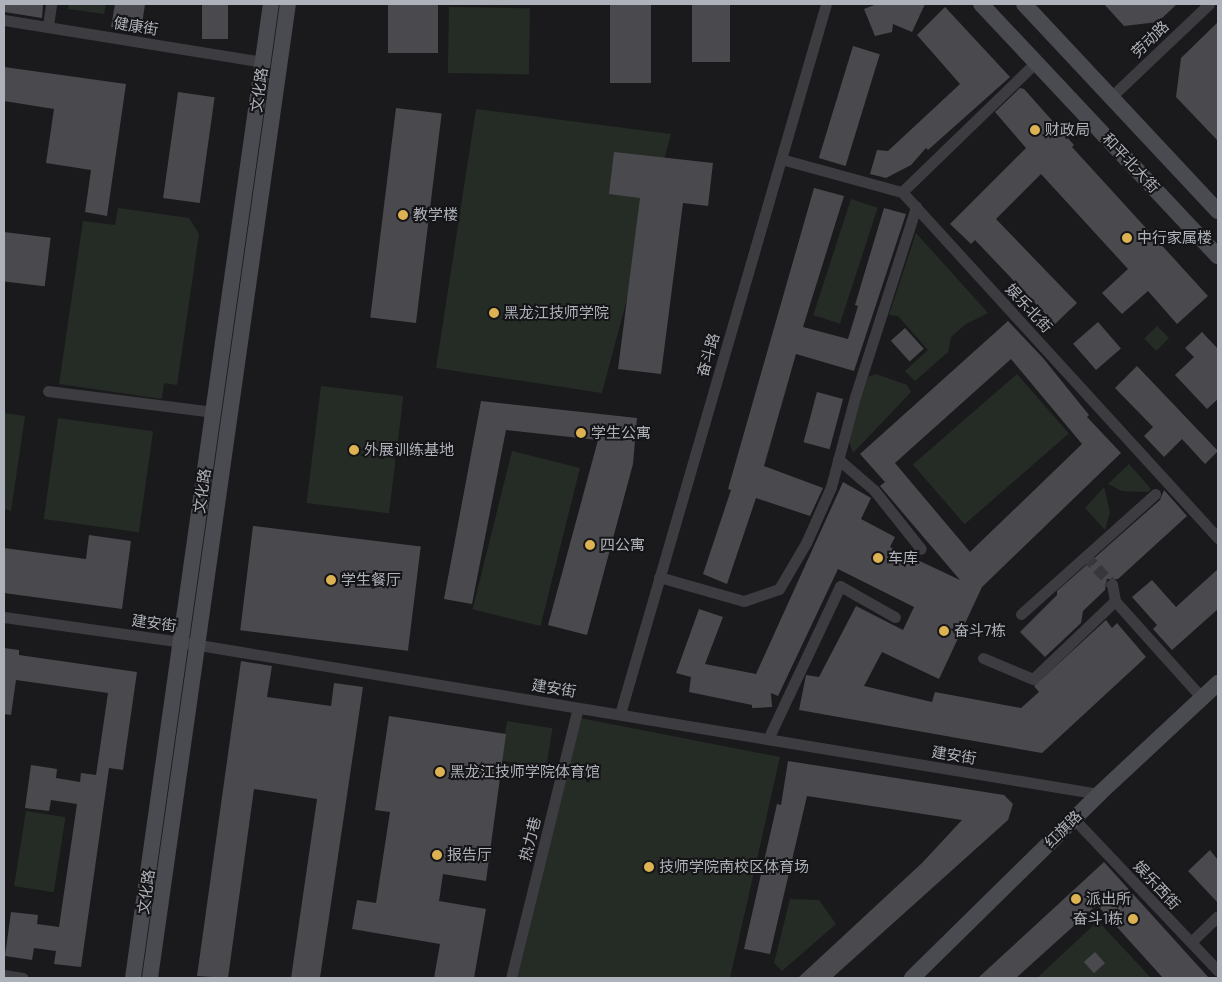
<!DOCTYPE html>
<html>
<head>
<meta charset="utf-8">
<style>
  body { margin:0 }
  #map { position:relative; width:1222px; height:982px; overflow:hidden; background:#1a1a1c; font-family:Barlow,"Noto Sans SC",sans-serif }
  div>[style] { position:absolute }
  .green>* { inset:0; background:#252c26; transform-origin:0 0 }
  .building>* { inset:0; background:#4a4a4e; transform-origin:0 0 }
  .street-tunnel>* { height:11px; margin-top:-5.5px; transform-origin:0; background:repeating-linear-gradient(90deg,#38383c 0 11px,transparent 0 16.5px) }
  .street>* { height:11px; margin:-5.5px; padding:0 5.5px; transform-origin:5.5px; border-radius:5.5px; background:#3c3c41 }
  .secondary>* { height:16px; margin:-8px; padding:0 8px; transform-origin:8px; border-radius:8px; background:#4a4b50 }
  .dots>* { width:14px; height:14px; translate:-50% -50%; box-sizing:border-box; border:2px solid #151517; border-radius:50% }
  span { translate:-50% -50%; white-space:nowrap; text-align:center; line-height:1.15; -webkit-text-stroke:4px #151517; paint-order:stroke }
  .street-label { font-size:15px; color:#aeb2ba }
  .poi-label { font-size:15px; color:#aeb2ba }
  .left { translate:0 -50%; text-align:left }
  .right { translate:-100% -50%; text-align:right }
  .frame { position:absolute; inset:0; border:5px solid #aeb2ba; pointer-events:none }
</style>
</head>
<body>
<div id="map">
  <div class="green">
    <i style="clip-path:polygon(69px 4px,106px 4px,104px 14px,68px 9px)"></i>
    <i style="left:449px;top:7px;width:81px;height:66px;rotate:1deg"></i>
    <i style="clip-path:polygon(476px 109px,671px 134px,602px 393px,436px 368px)"></i>
    <i style="left:851px;top:199px;width:28px;height:122px;rotate:18deg"></i>
    <i style="clip-path:polygon(118px 208px,189px 218px,199px 234px,177px 385px,164px 383px,162px 399px,59px 384px,83px 221px,115px 225px)"></i>
    <i style="clip-path:polygon(916px 233px,988px 313px,966px 324px,951px 337px,948px 352px,915px 381px,905px 371px,928px 350px,898px 316px,889px 315px)"></i>
    <i style="left:1157px;top:326px;width:17px;height:18px;rotate:45deg"></i>
    <i style="clip-path:polygon(876px 374px,907px 385px,911px 392px,853px 453px,848px 438px,868px 377px)"></i>
    <i style="left:1017px;top:374px;width:79px;height:138px;rotate:49deg"></i>
    <i style="left:321px;top:386px;width:83px;height:118px;rotate:7deg"></i>
    <i style="clip-path:polygon(4px 413px,25px 416px,11px 511px,4px 509px)"></i>
    <i style="left:58px;top:418px;width:96px;height:102px;rotate:8deg"></i>
    <i style="left:512px;top:451px;width:70px;height:163px;rotate:14deg"></i>
    <i style="clip-path:polygon(1129px 464px,1151px 489px,1148px 492px,1122px 491px,1108px 484px)"></i>
    <i style="clip-path:polygon(1104px 487px,1110px 512px,1105px 530px,1085px 508px)"></i>
    <i style="clip-path:polygon(580px 718px,780px 757px,730px 978px,517px 978px)"></i>
    <i style="left:507px;top:721px;width:46px;height:40px;rotate:9deg"></i>
    <i style="left:26px;top:811px;width:40px;height:76px;rotate:9deg"></i>
    <i style="clip-path:polygon(790px 899px,819px 900px,836px 924px,782px 971px,774px 963px)"></i>
    <i style="clip-path:polygon(1098px 921px,1151px 978px,1037px 978px)"></i>
  </div>
  <div class="building">
    <i style="clip-path:polygon(4px 4px,43px 4px,42px 18px,4px 12px)"></i>
    <i style="clip-path:polygon(115px 4px,145px 4px,141px 31px,111px 27px)"></i>
    <i style="left:202px;top:4px;width:26px;height:35px"></i>
    <i style="left:388px;top:4px;width:50px;height:49px"></i>
    <i style="left:610px;top:4px;width:41px;height:79px"></i>
    <i style="left:692px;top:4px;width:38px;height:58px"></i>
    <i style="clip-path:polygon(877px 4px,925px 4px,912px 32px,893px 24px,892px 32px,875px 36px,864px 9px)"></i>
    <i style="clip-path:polygon(1104px 4px,1177px 4px,1158px 22px,1124px 26px)"></i>
    <i style="clip-path:polygon(945px 7px,1010px 77px,928px 150px,926px 148px,911px 165px,886px 178px,870px 174px,877px 150px,888px 151px,960px 84px,917px 35px)"></i>
    <i style="clip-path:polygon(1218px 22px,1218px 141px,1176px 97px,1181px 58px)"></i>
    <i style="left:853px;top:46px;width:28px;height:117px;rotate:17deg"></i>
    <i style="clip-path:polygon(4px 67px,126px 84px,107px 216px,85px 212px,91px 170px,46px 163px,54px 109px,4px 101px)"></i>
    <i style="clip-path:polygon(1020px 88px,1024px 89px,1074px 145px,1072px 147px,1208px 296px,1177px 324px,1148px 291px,1122px 314px,1102px 293px,1128px 269px,1041px 174px,996px 219px,1077px 303px,1055px 324px,975px 240px,971px 244px,950px 224px,1026px 148px,995px 112px)"></i>
    <i style="left:178px;top:92px;width:37px;height:107px;rotate:8deg"></i>
    <i style="left:396px;top:108px;width:46px;height:211px;rotate:7deg"></i>
    <i style="clip-path:polygon(614px 152px,713px 163px,708px 206px,683px 203px,661px 374px,618px 369px,640px 198px,609px 194px)"></i>
    <i style="clip-path:polygon(814px 188px,844px 196px,803px 327px,848px 339px,858px 306px,855px 305px,884px 208px,906px 214px,854px 371px,796px 354px,764px 466px,823px 488px,810px 516px,756px 498px,727px 584px,703px 574px,731px 490px,728px 489px)"></i>
    <i style="left:4px;top:232px;width:47px;height:49px;rotate:7deg"></i>
    <i style="clip-path:polygon(evenodd,1008px 321px,1043px 358px,1089px 415px,1087px 417px,1121px 453px,982px 587px,939px 679px,882px 652px,864px 686px,932px 702px,935px 692px,1021px 708px,1039px 692px,1034px 686px,1106px 620px,1112px 628px,1117px 623px,1146px 657px,1042px 753px,799px 710px,806px 675px,819px 677px,856px 606px,903px 630px,914px 607px,838px 569px,778px 696px,771px 693px,772px 707px,752px 708px,752px 705px,689px 692px,691px 677px,676px 673px,699px 609px,723px 617px,705px 664px,756px 674px,843px 482px,871px 498px,861px 519px,895px 537px,890px 547px,960px 580px,880px 486px,885px 482px,860px 454px,1008px 321px,1011px 359px,1082px 444px,970px 552px,895px 463px,1011px 359px)"></i>
    <i style="left:1098px;top:322px;width:35px;height:33px;rotate:49deg"></i>
    <i style="left:905px;top:328px;width:28px;height:19px;rotate:48deg"></i>
    <i style="clip-path:polygon(1202px 332px,1218px 349px,1218px 399px,1207px 409px,1175px 375px,1194px 357px,1185px 348px)"></i>
    <i style="clip-path:polygon(1137px 366px,1218px 451px,1205px 464px,1182px 439px,1164px 457px,1144px 436px,1153px 427px,1115px 388px)"></i>
    <i style="left:817px;top:392px;width:27px;height:52px;rotate:15deg"></i>
    <i style="clip-path:polygon(481px 401px,637px 418px,633px 464px,587px 635px,548px 625px,598px 440px,506px 430px,472px 604px,444px 599px)"></i>
    <i style="clip-path:polygon(1164px 490px,1187px 516px,1118px 579px,1107px 579px,1105px 590px,1083px 611px,1081px 623px,1045px 657px,1020px 632px,1057px 595px,1057px 591px,1160px 500px)"></i>
    <i style="left:253px;top:526px;width:169px;height:105px;rotate:7deg"></i>
    <i style="clip-path:polygon(89px 535px,131px 541px,122px 609px,4px 593px,4px 548px,86px 559px)"></i>
    <i style="clip-path:polygon(1218px 569px,1218px 609px,1172px 650px,1153px 629px,1157px 625px,1132px 597px,1152px 580px,1176px 607px)"></i>
    <i style="clip-path:polygon(4px 648px,19px 650px,19px 655px,137px 672px,123px 770px,109px 768px,81px 967px,54px 964px,56px 951px,34px 948px,32px 960px,5px 956px,11px 912px,38px 915px,37px 924px,59px 927px,77px 804px,51px 800px,49px 811px,25px 808px,31px 765px,57px 769px,56px 778px,80px 782px,81px 773px,96px 775px,108px 693px,16px 680px,11px 715px,4px 714px)"></i>
    <i style="clip-path:polygon(241px 661px,272px 666px,267px 697px,331px 706px,334px 683px,363px 687px,320px 978px,291px 978px,317px 799px,254px 789px,228px 978px,197px 976px)"></i>
    <i style="clip-path:polygon(389px 716px,506px 734px,486px 881px,443px 874px,439px 901px,486px 909px,474px 978px,434px 978px,440px 944px,352px 929px,357px 900px,376px 903px,390px 812px,375px 810px)"></i>
    <i style="clip-path:polygon(788px 761px,1004px 795px,1013px 804px,1008px 820px,832px 978px,798px 978px,922px 863px,962px 820px,807px 796px,770px 954px,744px 949px,777px 804px,781px 805px)"></i>
    <i style="clip-path:polygon(1210px 850px,1218px 860px,1218px 903px,1188px 871px)"></i>
    <i style="clip-path:polygon(1104px 862px,1209px 978px,1163px 978px,1097px 905px,1016px 978px,978px 978px)"></i>
    <i style="left:1095px;top:952px;width:15px;height:15px;rotate:48deg"></i>
  </div>
  <div class="street-tunnel">
    <i style="left:1086px;top:556px;width:38px;rotate:47deg"></i>
  </div>
  <div class="street">
    <i style="left:4px;top:20px;width:262px;rotate:9.2deg"></i>
    <i style="left:48px;top:26px;width:22px;rotate:-82deg"></i>
    <i style="left:1111px;top:97px;width:135px;rotate:-43.5deg"></i>
    <i style="left:781px;top:159px;width:125px;rotate:15.3deg"></i>
    <i style="left:902px;top:192px;width:469px;rotate:47.6deg"></i>
    <i style="left:902px;top:192px;width:187px;rotate:-44.1deg"></i>
    <i style="left:48px;top:391px;width:167px;rotate:7.2deg"></i>
    <i style="left:838px;top:459px;width:48px;rotate:40.7deg"></i>
    <i style="left:874px;top:490px;width:75px;rotate:51.5deg"></i>
    <i style="left:659px;top:577px;width:88px;rotate:15.8deg"></i>
    <i style="left:744px;top:601px;width:37px;rotate:-19deg"></i>
    <i style="left:779px;top:589px;width:53px;rotate:-59.6deg"></i>
    <i style="left:806px;top:543px;width:61px;rotate:-65.9deg"></i>
    <i style="left:831px;top:487px;width:93px;rotate:-75.1deg"></i>
    <i style="left:855px;top:397px;width:200px;rotate:-72.2deg"></i>
    <i style="left:1112px;top:584px;width:17px;rotate:80deg"></i>
    <i style="left:1021px;top:614px;width:180px;rotate:-41.8deg"></i>
    <i style="left:4px;top:617px;width:179px;rotate:8deg"></i>
    <i style="left:181px;top:642px;width:930px;rotate:9.4deg"></i>
    <i style="left:983px;top:658px;width:54px;rotate:22.8deg"></i>
    <i style="left:1033px;top:679px;width:113px;rotate:-43.6deg"></i>
    <i style="left:1115px;top:601px;width:130px;rotate:48.1deg"></i>
    <i style="left:620px;top:714px;width:739px;rotate:-73.82deg"></i>
    <i style="left:768px;top:739px;width:169px;rotate:-64.8deg"></i>
    <i style="left:840px;top:586px;width:63px;rotate:29.4deg"></i>
    <i style="left:1074px;top:819px;width:209px;rotate:46.5deg"></i>
    <i style="left:1191px;top:942px;width:37px;rotate:-44deg"></i>
    <i style="left:4px;top:975px;width:19px;rotate:9deg"></i>
    <i style="left:511px;top:978px;width:278px;rotate:-76.1deg"></i>
  </div>
  <div class="secondary">
    <i style="left:981px;top:4px;width:346px;rotate:46.8deg"></i>
    <i style="left:1024px;top:4px;width:284px;rotate:46.9deg"></i>
    <i style="left:133px;top:978px;width:984px;rotate:-81.94deg"></i>
    <i style="left:150px;top:978px;width:984px;rotate:-81.94deg"></i>
    <i style="left:912px;top:978px;width:262px;rotate:-44.5deg"></i>
    <i style="left:1099px;top:794px;width:163px;rotate:-43deg"></i>
  </div>
  <div class="dots">
    <i style="left:1035px;top:130px;background:#ddb252"></i>
    <i style="left:403px;top:215px;background:#ddb252"></i>
    <i style="left:1127px;top:238px;background:#ddb252"></i>
    <i style="left:494px;top:313px;background:#ddb252"></i>
    <i style="left:581px;top:433px;background:#ddb252"></i>
    <i style="left:354px;top:450px;background:#ddb252"></i>
    <i style="left:590px;top:545px;background:#ddb252"></i>
    <i style="left:878px;top:558px;background:#ddb252"></i>
    <i style="left:331px;top:580px;background:#ddb252"></i>
    <i style="left:944px;top:631px;background:#ddb252"></i>
    <i style="left:440px;top:772px;background:#ddb252"></i>
    <i style="left:437px;top:855px;background:#ddb252"></i>
    <i style="left:649px;top:867px;background:#ddb252"></i>
    <i style="left:1076px;top:899px;background:#ddb252"></i>
    <i style="left:1133px;top:919px;background:#ddb252"></i>
  </div>
  <div class="street-label">
    <span style="left:136px;top:26px;rotate:9deg">健康街</span>
    <span style="left:1150px;top:39px;rotate:-44deg">劳动路</span>
    <span style="left:259px;top:90px;rotate:-82deg">文化路</span>
    <span style="left:1131px;top:163px;rotate:47deg">和平北大街</span>
    <span style="left:1029px;top:308px;rotate:47deg">娱乐北街</span>
    <span style="left:708px;top:355px;rotate:-74deg">奋斗路</span>
    <span style="left:202px;top:491px;rotate:-82deg">文化路</span>
    <span style="left:154px;top:623px;rotate:8deg">建安街</span>
    <span style="left:554px;top:688px;rotate:9deg">建安街</span>
    <span style="left:954px;top:755px;rotate:9deg">建安街</span>
    <span style="left:1063px;top:829px;rotate:-45deg">红旗路</span>
    <span style="left:530px;top:839px;rotate:-76deg">热力巷</span>
    <span style="left:1157px;top:885px;rotate:47deg">娱乐西街</span>
    <span style="left:146px;top:892px;rotate:-82deg">文化路</span>
  </div>
  <div class="poi-label">
    <span class="left" style="left:1045px;top:130px">财政局</span>
    <span class="left" style="left:413px;top:215px">教学楼</span>
    <span class="left" style="left:1137px;top:238px">中行家属楼</span>
    <span class="left" style="left:504px;top:313px">黑龙江技师学院</span>
    <span class="left" style="left:591px;top:433px">学生公寓</span>
    <span class="left" style="left:364px;top:450px">外展训练基地</span>
    <span class="left" style="left:600px;top:545px">四公寓</span>
    <span class="left" style="left:888px;top:558px">车库</span>
    <span class="left" style="left:341px;top:580px">学生餐厅</span>
    <span class="left" style="left:954px;top:631px">奋斗7栋</span>
    <span class="left" style="left:450px;top:772px">黑龙江技师学院体育馆</span>
    <span class="left" style="left:447px;top:855px">报告厅</span>
    <span class="left" style="left:659px;top:867px">技师学院南校区体育场</span>
    <span class="left" style="left:1086px;top:899px">派出所</span>
    <span class="right" style="left:1123px;top:919px">奋斗1栋</span>
  </div>
  <div class="frame"></div>
</div>
</body>
</html>
